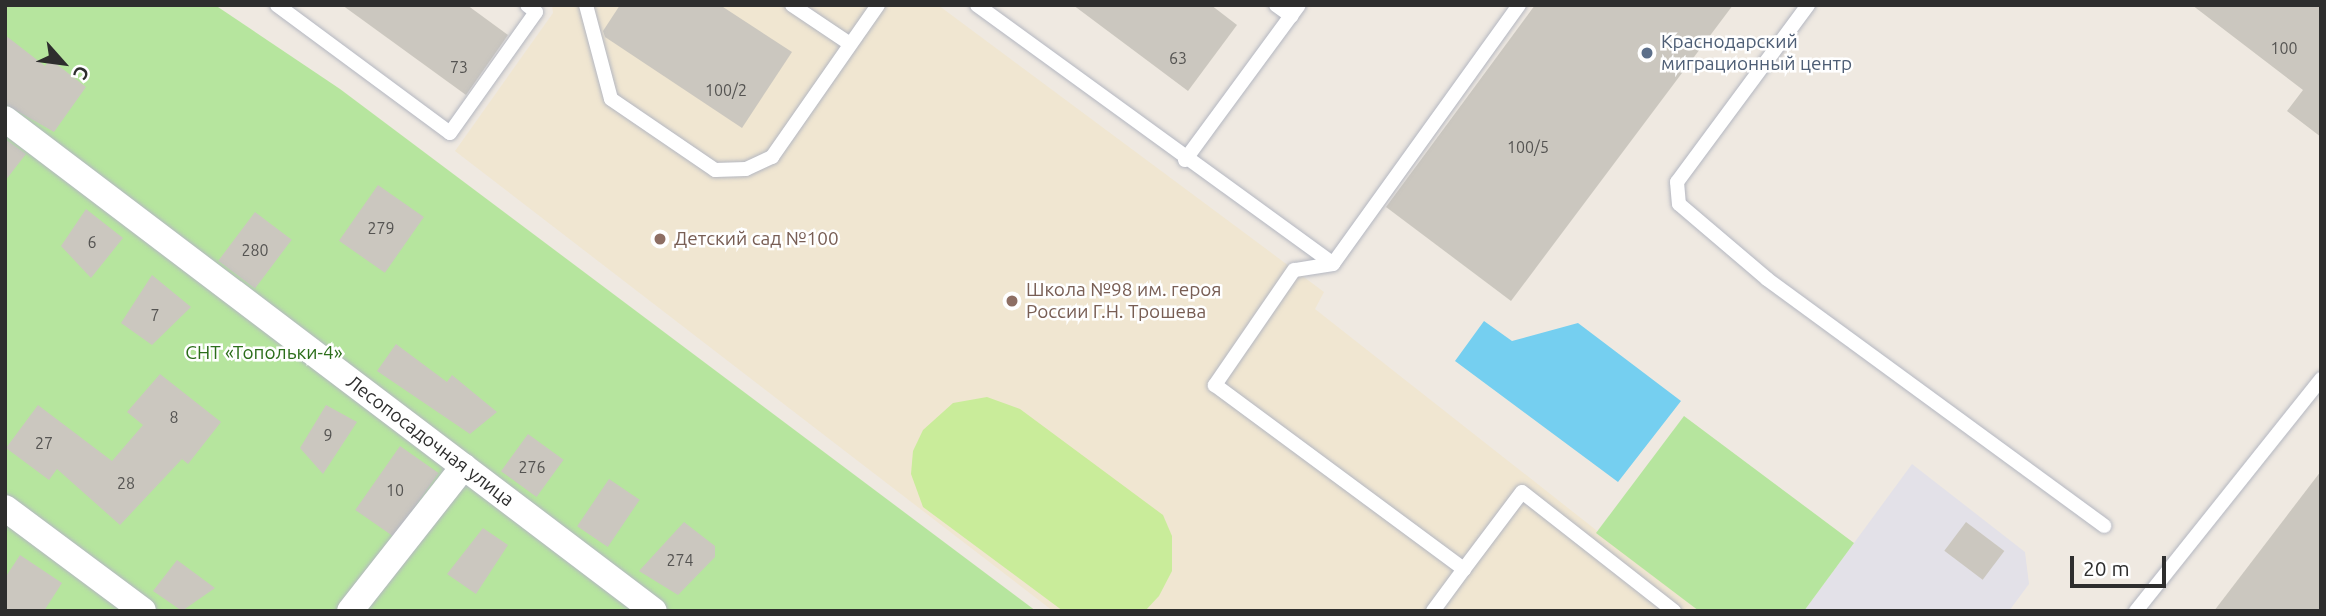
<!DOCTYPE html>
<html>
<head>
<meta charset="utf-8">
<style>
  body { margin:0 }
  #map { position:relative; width:2326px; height:616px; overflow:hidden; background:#efe9e1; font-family:Ubuntu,sans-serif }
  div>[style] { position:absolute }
  .industrial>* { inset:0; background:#e3e1e8 }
  .education>* { inset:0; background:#f0e6d1 }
  .green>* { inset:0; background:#b6e59e }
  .pitch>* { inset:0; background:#c9ec9a }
  .water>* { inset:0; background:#75cff0 }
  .building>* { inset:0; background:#cbc7bf; transform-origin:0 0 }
  .roads { filter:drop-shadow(0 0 2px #b4b7c1) drop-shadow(0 0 2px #b4b7c1) }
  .lane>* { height:14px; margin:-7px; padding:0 7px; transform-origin:7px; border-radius:7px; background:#fff }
  .street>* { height:26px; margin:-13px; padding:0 13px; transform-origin:13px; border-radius:13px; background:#fff }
  .dots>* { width:19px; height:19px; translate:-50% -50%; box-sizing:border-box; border:4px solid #fff; border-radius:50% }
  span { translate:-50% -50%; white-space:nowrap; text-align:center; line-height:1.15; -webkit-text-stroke:5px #fff; paint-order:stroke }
  .number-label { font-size:16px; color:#555452 }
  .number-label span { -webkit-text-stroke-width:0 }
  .service-label { font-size:19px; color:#4e5e75 }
  .left { translate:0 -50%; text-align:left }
  .education-label { font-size:19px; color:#785e54 }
  .park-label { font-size:19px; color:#2c6e1b }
  .street-label { font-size:19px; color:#2e2e2e }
  .frame { position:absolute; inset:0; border:7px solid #2e2e2e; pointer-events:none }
  .north { position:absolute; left:28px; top:28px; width:70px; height:70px; -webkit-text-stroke:5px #fff; paint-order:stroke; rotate:118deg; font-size:19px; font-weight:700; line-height:28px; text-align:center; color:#2e2e2e }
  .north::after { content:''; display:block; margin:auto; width:24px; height:32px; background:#2e2e2e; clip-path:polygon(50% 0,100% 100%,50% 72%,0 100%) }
  .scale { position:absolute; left:2070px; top:556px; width:96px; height:32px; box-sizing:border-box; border:4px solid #2e2e2e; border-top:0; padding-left:9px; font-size:21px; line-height:24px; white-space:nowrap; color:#2e2e2e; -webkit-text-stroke:5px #fff; paint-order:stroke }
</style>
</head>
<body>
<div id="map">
  <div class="industrial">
    <i style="clip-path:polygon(1912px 464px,2025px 552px,2029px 584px,2009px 611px,1804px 611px)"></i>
  </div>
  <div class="education">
    <i style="clip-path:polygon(552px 5px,938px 5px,1324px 292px,1315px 309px,1699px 611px,1053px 611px,455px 151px,553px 13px)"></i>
  </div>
  <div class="green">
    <i style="clip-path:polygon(5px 5px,215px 5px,340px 89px,1036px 611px,5px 611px)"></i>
    <i style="clip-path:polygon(1684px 416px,1854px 543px,1804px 611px,1699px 611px,1596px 533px)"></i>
  </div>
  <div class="pitch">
    <i style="clip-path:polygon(987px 397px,1020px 409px,1163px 515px,1172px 536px,1172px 571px,1159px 596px,1145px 611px,1063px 611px,923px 507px,911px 474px,913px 451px,923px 430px,953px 403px)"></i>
  </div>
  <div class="water">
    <i style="clip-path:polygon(1484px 321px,1512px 341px,1578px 323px,1681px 401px,1618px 482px,1455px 361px)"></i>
  </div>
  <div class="building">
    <i style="clip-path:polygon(342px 5px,467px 5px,508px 35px,466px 95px)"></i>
    <i style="clip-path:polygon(620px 5px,720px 5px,792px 52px,742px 128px,605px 37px,603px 31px)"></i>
    <i style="clip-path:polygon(1073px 5px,1211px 5px,1237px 25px,1188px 91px)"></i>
    <i style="clip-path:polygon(1535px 5px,1733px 5px,1511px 301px,1386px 207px)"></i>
    <i style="clip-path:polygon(2192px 5px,2321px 5px,2321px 137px,2287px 111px,2303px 90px)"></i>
    <i style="clip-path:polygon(5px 35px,45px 66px,50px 59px,86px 87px,54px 132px,5px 104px)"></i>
    <i style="clip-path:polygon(5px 139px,26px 154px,5px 181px)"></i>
    <i style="left:378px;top:185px;width:56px;height:68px;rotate:35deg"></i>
    <i style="clip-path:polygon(86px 209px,123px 238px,91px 278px,61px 246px)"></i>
    <i style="left:255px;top:212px;width:46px;height:61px;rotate:37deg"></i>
    <i style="clip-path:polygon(152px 275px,191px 307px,152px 345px,121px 323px)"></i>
    <i style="clip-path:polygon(396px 344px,447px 382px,452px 375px,497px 412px,470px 434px,377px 371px)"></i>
    <i style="clip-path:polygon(160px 374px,221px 422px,188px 464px,182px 459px,120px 525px,57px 469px,49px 480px,6px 448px,38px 405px,112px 461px,143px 425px,127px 412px)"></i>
    <i style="clip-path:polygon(326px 405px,357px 422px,323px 474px,300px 448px)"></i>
    <i style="left:528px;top:434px;width:44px;height:46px;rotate:36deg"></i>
    <i style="left:400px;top:446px;width:47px;height:78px;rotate:35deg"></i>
    <i style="clip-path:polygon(2321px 471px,2321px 611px,2214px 611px)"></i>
    <i style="left:609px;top:479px;width:37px;height:57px;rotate:34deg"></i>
    <i style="clip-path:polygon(684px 522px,715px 546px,715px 557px,678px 595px,639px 571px)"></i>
    <i style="left:1966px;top:522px;width:48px;height:36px;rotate:37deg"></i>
    <i style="clip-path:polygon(483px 528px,508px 545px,476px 594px,447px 574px)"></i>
    <i style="clip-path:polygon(20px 555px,62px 583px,44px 611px,5px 611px,5px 578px)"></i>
    <i style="clip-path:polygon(177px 560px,215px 588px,182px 611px,153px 591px)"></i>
  </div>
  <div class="roads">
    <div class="lane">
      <i style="left:277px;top:5px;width:215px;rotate:36.5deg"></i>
      <i style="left:450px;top:133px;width:148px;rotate:-54.6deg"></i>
      <i style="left:536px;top:12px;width:11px;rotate:-142deg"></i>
      <i style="left:586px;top:5px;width:97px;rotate:75.1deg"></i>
      <i style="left:611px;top:99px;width:126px;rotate:34.3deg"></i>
      <i style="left:715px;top:170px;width:31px;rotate:-2deg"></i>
      <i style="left:746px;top:169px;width:29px;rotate:-25deg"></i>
      <i style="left:772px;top:157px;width:185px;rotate:-55.1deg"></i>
      <i style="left:792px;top:5px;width:70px;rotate:33.9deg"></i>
      <i style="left:977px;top:5px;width:440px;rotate:36deg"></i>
      <i style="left:1276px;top:5px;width:19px;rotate:36deg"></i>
      <i style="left:1519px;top:5px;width:319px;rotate:125.7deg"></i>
      <i style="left:1333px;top:264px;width:39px;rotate:171deg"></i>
      <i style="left:1294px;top:270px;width:140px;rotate:124.5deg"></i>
      <i style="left:1215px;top:385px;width:310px;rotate:36.5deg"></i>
      <i style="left:1464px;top:569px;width:96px;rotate:-53deg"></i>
      <i style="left:1522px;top:492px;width:193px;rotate:38.1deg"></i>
      <i style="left:1808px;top:5px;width:220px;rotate:126.5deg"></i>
      <i style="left:1677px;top:182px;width:22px;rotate:85deg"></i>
      <i style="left:1679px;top:204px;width:116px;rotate:40.4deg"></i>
      <i style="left:1767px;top:279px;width:418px;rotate:36.2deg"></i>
      <i style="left:1185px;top:160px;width:192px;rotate:-53.7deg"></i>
      <i style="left:1433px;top:611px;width:52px;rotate:-53.6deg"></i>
      <i style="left:2136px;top:611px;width:297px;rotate:-51.4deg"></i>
    </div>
    <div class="street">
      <i style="left:5px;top:119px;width:814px;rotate:37.17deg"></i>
      <i style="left:5px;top:508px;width:172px;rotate:36.7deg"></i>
      <i style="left:350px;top:611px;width:184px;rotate:-51.8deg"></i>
    </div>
  </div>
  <div class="dots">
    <i style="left:1647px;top:53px;background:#5c6f8a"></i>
    <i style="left:660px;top:239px;background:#8d6e63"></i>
    <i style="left:1012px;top:301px;background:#8d6e63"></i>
  </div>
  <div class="number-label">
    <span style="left:2284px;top:48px">100</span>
    <span style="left:1178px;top:58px">63</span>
    <span style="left:459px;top:67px">73</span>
    <span style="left:726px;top:90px">100/2</span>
    <span style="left:1528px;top:147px">100/5</span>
    <span style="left:381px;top:228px">279</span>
    <span style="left:92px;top:242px">6</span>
    <span style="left:255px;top:250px">280</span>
    <span style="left:155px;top:315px">7</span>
    <span style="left:174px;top:417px">8</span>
    <span style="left:328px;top:435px">9</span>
    <span style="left:44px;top:443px">27</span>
    <span style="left:532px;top:467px">276</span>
    <span style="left:126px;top:483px">28</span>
    <span style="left:395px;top:490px">10</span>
    <span style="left:680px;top:560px">274</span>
  </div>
  <div class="service-label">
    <span class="left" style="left:1661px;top:53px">Краснодарский<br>миграционный центр</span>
  </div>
  <div class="education-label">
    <span class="left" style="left:674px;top:239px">Детский сад №100</span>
    <span class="left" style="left:1026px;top:301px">Школа №98 им. героя<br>России Г.Н. Трошева</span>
  </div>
  <div class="park-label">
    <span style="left:264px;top:353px">СНТ «Топольки-4»</span>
  </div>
  <div class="street-label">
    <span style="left:430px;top:441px;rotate:37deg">Лесопосадочная улица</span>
  </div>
  <div class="frame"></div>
  <div class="north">С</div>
  <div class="scale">20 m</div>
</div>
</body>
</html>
